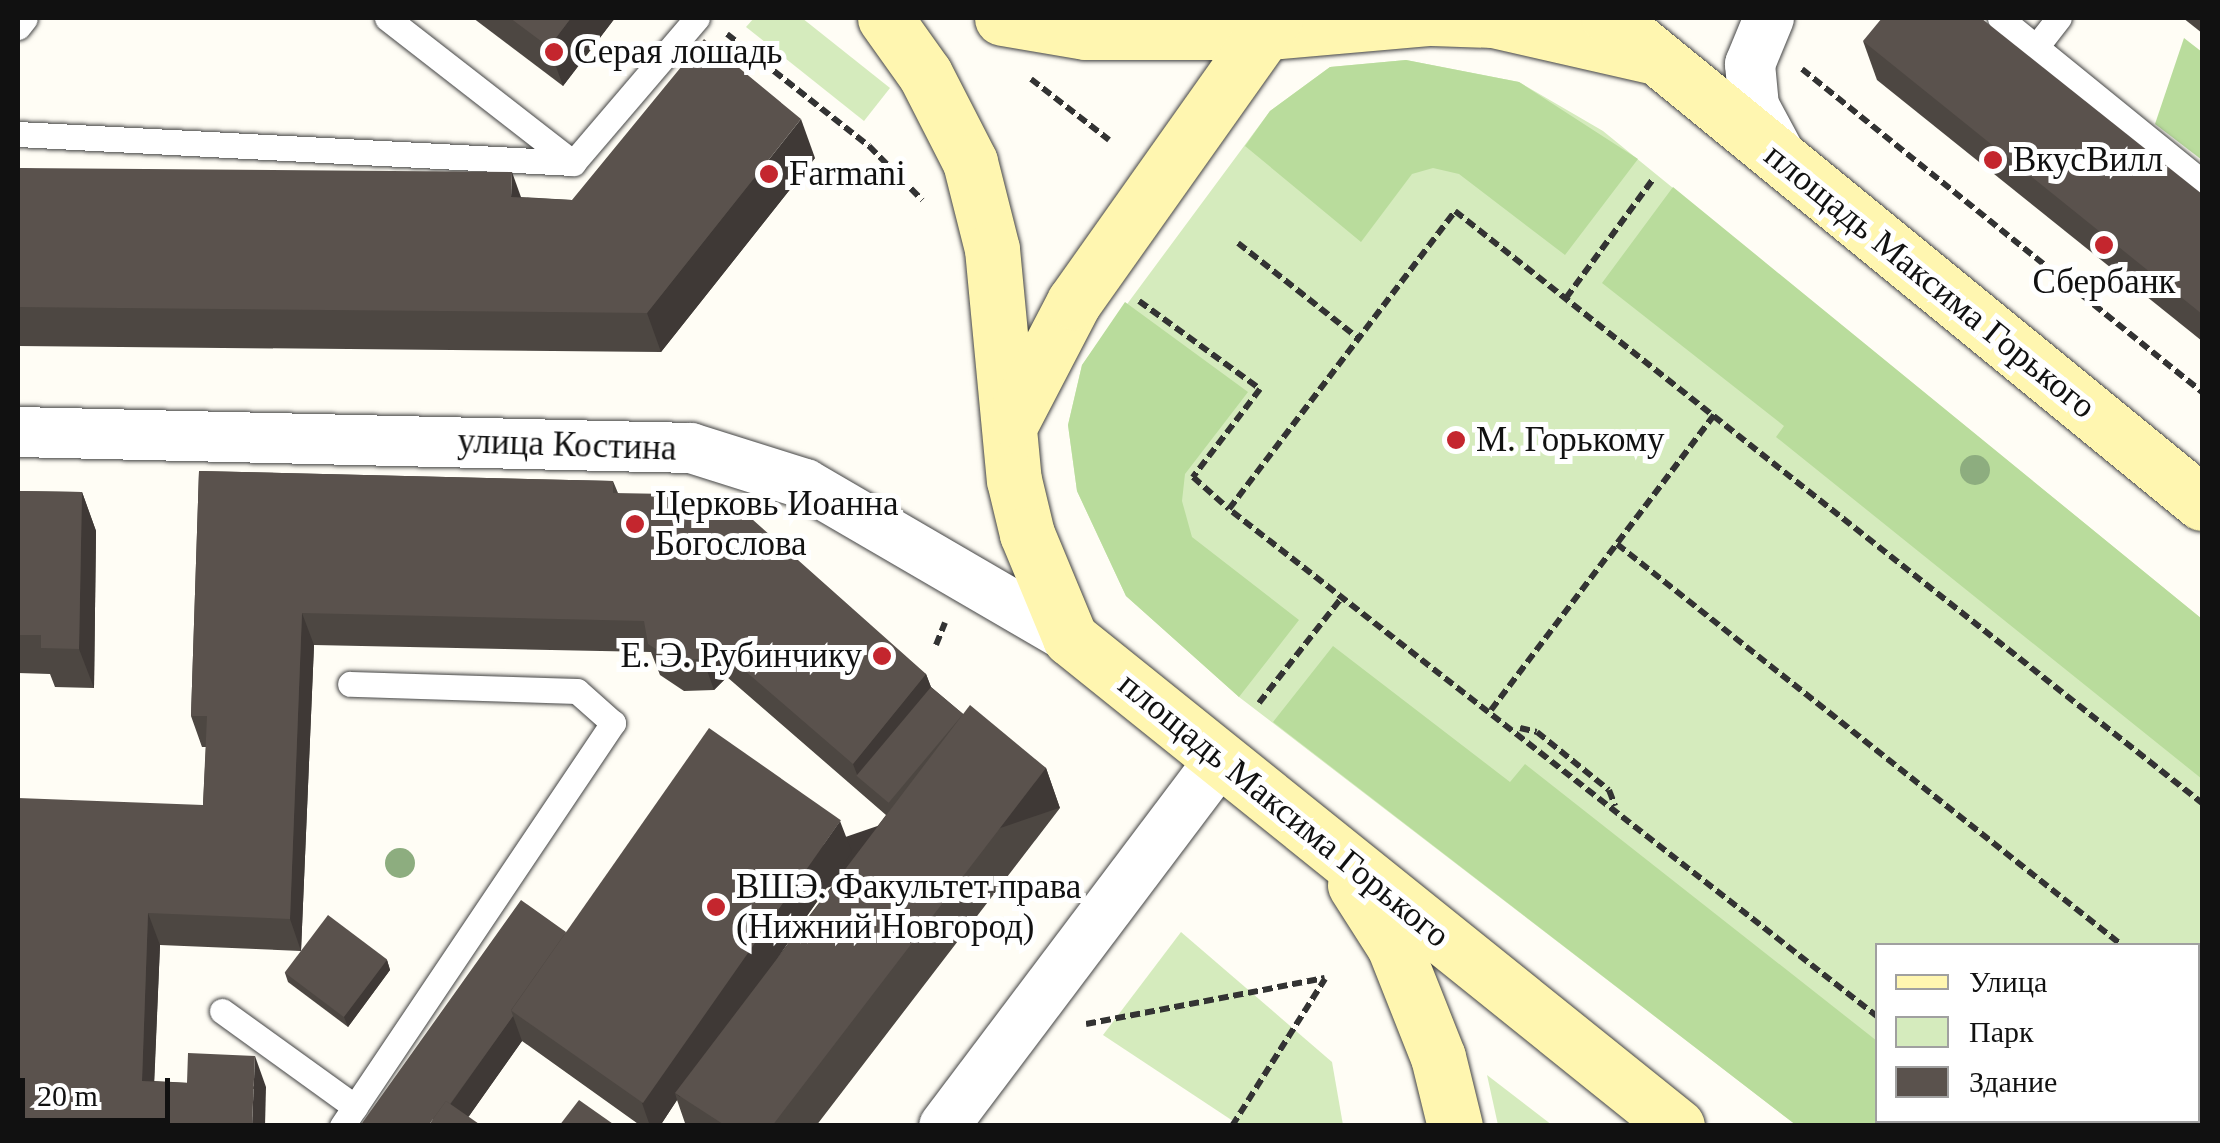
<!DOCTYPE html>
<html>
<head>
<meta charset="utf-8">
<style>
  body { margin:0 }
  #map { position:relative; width:2220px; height:1143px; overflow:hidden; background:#fffdf5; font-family:Georgia,serif }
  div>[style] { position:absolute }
  .green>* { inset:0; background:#d5ebbd }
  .forest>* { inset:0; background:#b9dc9c }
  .path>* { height:6px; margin-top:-3px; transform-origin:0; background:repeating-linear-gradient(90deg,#333 0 10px,transparent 0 15px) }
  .roads { filter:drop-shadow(0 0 2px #444) drop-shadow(0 0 2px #444) }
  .lane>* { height:25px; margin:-12.5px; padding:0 12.5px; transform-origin:12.5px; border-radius:12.5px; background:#fff }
  .street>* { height:50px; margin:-25px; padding:0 25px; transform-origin:25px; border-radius:25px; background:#fff }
  .secondary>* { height:55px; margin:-27.5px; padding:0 27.5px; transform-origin:27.5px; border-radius:27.5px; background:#fff6b0 }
  .trees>* { width:30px; height:30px; margin:-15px; border-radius:50%; background:#8dad7f }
  .wall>* { inset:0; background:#4d4742 }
  .shaded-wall>* { inset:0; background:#3f3936; transform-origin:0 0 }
  .building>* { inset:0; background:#5a524d; transform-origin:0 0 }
  .dots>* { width:28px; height:28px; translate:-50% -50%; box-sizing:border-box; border:5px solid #fff; border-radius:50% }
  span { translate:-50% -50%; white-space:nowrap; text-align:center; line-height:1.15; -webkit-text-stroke:10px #fff; paint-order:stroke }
  .poi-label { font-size:35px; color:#111 }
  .left { translate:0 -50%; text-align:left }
  .right { translate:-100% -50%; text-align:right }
  .street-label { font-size:35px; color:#111 }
  .frame { position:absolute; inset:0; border:20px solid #111; pointer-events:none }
  .legend { position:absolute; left:1875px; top:943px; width:325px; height:180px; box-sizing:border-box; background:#fff; border:2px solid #a0a0a0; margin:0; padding:12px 18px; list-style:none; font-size:30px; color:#111 }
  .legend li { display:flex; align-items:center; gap:20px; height:50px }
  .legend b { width:50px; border:2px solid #a0a0a0 }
  .scale { position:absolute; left:20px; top:1078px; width:150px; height:45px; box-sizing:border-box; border:5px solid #111; border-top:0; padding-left:12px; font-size:30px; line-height:35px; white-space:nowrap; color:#111; -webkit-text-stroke:8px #fff; paint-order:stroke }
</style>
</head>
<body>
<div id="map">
  <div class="green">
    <i style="clip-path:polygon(754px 18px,802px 18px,890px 88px,864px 121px,746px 27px)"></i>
    <i style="clip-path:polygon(evenodd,1406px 60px,1519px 82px,1603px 131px,2202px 619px,2202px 1125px,1796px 1125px,1239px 697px,1126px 596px,1077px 491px,1068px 425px,1082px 365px,1270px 111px,1330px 67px,1406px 60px,1878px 946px,2198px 946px,2198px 1120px,1878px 1120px,1878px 946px)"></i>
    <i style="clip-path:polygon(1181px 932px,1332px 1062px,1343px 1125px,1239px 1125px,1103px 1035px)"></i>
    <i style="clip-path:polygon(1487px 1075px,1552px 1125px,1498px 1125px)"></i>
  </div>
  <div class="forest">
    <i style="clip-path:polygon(2184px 38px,2202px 52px,2202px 160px,2155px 124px)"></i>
    <i style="clip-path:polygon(1406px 60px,1519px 82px,1638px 159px,1565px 255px,1459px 174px,1433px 168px,1412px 174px,1361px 242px,1245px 146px,1270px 111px,1330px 67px)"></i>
    <i style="clip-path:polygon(1673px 187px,2202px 619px,2202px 779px,1776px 437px,1784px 426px,1602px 283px)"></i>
    <i style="clip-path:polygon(1125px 302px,1248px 392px,1185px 474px,1182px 501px,1192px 537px,1299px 620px,1239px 697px,1126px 596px,1077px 491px,1068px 425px,1082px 365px)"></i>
    <i style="clip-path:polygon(1333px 646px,1510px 782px,1525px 764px,1877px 1041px,1878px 1120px,1985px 1125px,1796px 1125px,1273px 722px)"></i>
  </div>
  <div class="path">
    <i style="left:727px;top:34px;width:181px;rotate:38.3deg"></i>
    <i style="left:869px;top:146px;width:76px;rotate:45.5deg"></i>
    <i style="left:1802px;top:69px;width:514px;rotate:38.92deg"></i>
    <i style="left:1031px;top:79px;width:99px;rotate:38deg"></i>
    <i style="left:1238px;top:243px;width:154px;rotate:38.4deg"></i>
    <i style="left:1566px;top:298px;width:147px;rotate:-53.8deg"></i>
    <i style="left:1139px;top:301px;width:150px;rotate:36deg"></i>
    <i style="left:1260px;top:389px;width:111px;rotate:127.3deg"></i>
    <i style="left:1193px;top:477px;width:48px;rotate:41.6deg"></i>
    <i style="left:1617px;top:544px;width:646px;rotate:38.47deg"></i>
    <i style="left:936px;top:645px;width:24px;rotate:-68deg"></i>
    <i style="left:1259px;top:703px;width:136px;rotate:-51.9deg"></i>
    <i style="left:1491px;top:710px;width:370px;rotate:-52.9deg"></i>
    <i style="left:1520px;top:728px;width:17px;rotate:13deg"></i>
    <i style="left:1537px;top:732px;width:92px;rotate:38.9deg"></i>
    <i style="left:1609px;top:790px;width:17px;rotate:69deg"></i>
    <i style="left:2198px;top:1004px;width:6px;rotate:45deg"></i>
    <i style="left:1878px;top:1017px;width:824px;rotate:-141.95deg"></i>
    <i style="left:1229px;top:509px;width:374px;rotate:-52.8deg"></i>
    <i style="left:1455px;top:211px;width:953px;rotate:38.4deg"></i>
    <i style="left:1086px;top:1024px;width:243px;rotate:-10.9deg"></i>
    <i style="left:2007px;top:1120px;width:8px;rotate:45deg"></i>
    <i style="left:1232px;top:1126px;width:174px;rotate:-57.7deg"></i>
  </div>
  <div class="roads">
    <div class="lane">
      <i style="left:387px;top:18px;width:236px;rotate:37.9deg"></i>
      <i style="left:2000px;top:18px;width:260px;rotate:39.1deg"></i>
      <i style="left:18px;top:27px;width:11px;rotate:-52deg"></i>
      <i style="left:2036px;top:47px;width:37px;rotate:-52deg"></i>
      <i style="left:18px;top:134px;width:556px;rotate:2.99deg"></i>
      <i style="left:573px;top:163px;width:191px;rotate:-49.5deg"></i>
      <i style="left:222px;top:1011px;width:164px;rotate:35.8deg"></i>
      <i style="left:342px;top:1126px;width:486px;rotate:-56.1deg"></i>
      <i style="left:613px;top:723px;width:48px;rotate:-138.4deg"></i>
      <i style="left:577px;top:691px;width:227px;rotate:-178.2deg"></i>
    </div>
    <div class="street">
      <i style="left:1769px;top:18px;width:50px;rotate:112.4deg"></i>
      <i style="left:1750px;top:64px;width:42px;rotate:84.6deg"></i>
      <i style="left:1754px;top:106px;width:64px;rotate:61.8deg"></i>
      <i style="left:18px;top:432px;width:673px;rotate:1.36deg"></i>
      <i style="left:691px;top:448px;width:120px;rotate:17.5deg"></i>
      <i style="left:805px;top:484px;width:306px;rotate:30.2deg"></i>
      <i style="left:944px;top:1126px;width:457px;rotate:-53deg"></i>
    </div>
    <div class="secondary">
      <i style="left:885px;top:18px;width:69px;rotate:54.5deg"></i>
      <i style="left:925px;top:74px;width:99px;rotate:62.9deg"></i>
      <i style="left:970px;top:162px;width:90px;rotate:75.8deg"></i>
      <i style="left:992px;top:249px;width:232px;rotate:84.6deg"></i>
      <i style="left:1014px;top:480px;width:56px;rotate:76.5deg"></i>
      <i style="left:1027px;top:534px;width:113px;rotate:67.5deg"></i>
      <i style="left:1070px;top:638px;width:779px;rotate:38.8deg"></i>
      <i style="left:1002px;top:18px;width:85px;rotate:9.5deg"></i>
      <i style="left:1086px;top:32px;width:182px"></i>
      <i style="left:1268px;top:32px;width:160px;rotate:-5deg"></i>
      <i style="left:1432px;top:18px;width:61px;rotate:1.9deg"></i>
      <i style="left:1493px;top:20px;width:162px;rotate:12.8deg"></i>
      <i style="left:1609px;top:18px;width:766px;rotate:39.28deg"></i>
      <i style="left:1013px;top:419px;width:132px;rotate:-62.5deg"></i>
      <i style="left:1074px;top:302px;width:348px;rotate:-54.7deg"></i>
      <i style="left:1355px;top:885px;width:72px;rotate:57.4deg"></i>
      <i style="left:1394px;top:946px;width:119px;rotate:68.4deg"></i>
      <i style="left:1438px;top:1057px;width:71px;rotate:76.2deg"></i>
    </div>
  </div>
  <div class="trees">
    <i style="left:1975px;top:470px"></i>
    <i style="left:400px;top:863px"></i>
  </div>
  <div class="wall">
    <i style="clip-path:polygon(473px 18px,615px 18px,563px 86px)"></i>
    <i style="clip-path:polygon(2183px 18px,2202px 18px,2202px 33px)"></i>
    <i style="clip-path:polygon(1863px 41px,2202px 194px,2202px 341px,1877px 80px)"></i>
    <i style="clip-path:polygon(815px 158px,661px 352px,18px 346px,18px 168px,572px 200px)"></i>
    <i style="clip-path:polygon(199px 471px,613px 481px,618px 493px,926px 674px,931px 687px,963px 714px,1046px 768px,1060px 808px,816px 1126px,686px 1126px,677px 1100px,660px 1126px,641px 1126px,522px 1041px,469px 1116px,360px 1126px,566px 932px,852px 852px,777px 958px,886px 815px,727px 677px,714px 690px,684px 691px,660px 675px,651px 652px,314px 645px,301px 951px,160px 945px,154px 1081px,266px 1087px,18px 1126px,203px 805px,206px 747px,202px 747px,191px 716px)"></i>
    <i style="clip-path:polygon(18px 491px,82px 492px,96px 531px,94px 688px,55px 687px,50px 674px,18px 673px)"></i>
    <i style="clip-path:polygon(387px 960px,390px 970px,348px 1027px,288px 982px,285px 973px)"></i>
  </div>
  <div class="shaded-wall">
    <i style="clip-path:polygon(571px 18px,615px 18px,563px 86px,549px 47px)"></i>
    <i style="clip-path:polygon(801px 119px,815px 158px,661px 352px,647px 313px)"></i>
    <i style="clip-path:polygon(512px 172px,526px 211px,511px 197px)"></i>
    <i style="clip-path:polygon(82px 492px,96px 531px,94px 688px,79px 649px)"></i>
    <i style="clip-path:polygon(302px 613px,314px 645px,301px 951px,290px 919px)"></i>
    <i style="clip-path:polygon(715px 645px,727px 677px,714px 690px,703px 659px)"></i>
    <i style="clip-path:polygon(926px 674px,938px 706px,858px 777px,853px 764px)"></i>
    <i style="left:1046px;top:768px;width:42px;height:451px;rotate:71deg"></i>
    <i style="clip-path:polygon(840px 821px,852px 852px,680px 1097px,675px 1093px,677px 1100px,660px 1126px,650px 1126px,642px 1103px)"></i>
    <i style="clip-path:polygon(148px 913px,160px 945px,153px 1112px,142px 1081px)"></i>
    <i style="clip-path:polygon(387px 960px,390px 970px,348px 1027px,344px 1017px)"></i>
    <i style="clip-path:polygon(513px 1016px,522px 1041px,462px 1126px,435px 1126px)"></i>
    <i style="clip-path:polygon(255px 1056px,266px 1087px,265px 1126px,252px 1126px)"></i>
  </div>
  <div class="building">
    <i style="clip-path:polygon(510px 18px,571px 18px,549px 47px)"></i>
    <i style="clip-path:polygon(1882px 18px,1981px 18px,2202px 194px,2202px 314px,1863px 41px)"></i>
    <i style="clip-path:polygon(704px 39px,801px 119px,647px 313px,18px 307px,18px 168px,512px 172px,511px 197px,572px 200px)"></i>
    <i style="clip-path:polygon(199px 471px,613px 481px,613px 493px,725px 495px,926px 674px,853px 764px,715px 645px,703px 659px,673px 660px,648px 644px,644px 621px,302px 613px,290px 919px,148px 913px,142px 1081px,187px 1083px,188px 1053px,255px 1056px,252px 1126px,18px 1126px,18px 798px,203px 805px,207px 716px,191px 716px)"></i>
    <i style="clip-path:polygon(18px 491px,82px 492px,79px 649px,41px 648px,41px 635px,18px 635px)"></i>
    <i style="left:931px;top:687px;width:42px;height:116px;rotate:40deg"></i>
    <i style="clip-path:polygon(970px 705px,1046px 768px,772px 1126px,726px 1126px,675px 1093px)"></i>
    <i style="left:709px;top:728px;width:161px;height:345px;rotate:35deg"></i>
    <i style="clip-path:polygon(521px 900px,566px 932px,511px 1010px,513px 1016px,450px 1104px,446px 1101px,428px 1126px,360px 1126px)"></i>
    <i style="left:328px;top:915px;width:74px;height:72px;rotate:37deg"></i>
    <i style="clip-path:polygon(579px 1100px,616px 1126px,559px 1126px)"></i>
    <i style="clip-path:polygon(446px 1101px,482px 1126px,428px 1126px)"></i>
  </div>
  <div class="dots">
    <i style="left:554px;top:52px;background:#c4262e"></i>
    <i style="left:1993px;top:160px;background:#c4262e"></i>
    <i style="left:769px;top:174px;background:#c4262e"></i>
    <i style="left:2104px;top:245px;background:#c4262e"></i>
    <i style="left:1456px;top:440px;background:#c4262e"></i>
    <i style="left:635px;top:524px;background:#c4262e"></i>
    <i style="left:882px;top:656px;background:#c4262e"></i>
    <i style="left:716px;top:907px;background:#c4262e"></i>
  </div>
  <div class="poi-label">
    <span class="left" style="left:574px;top:52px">Серая лошадь</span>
    <span class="left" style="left:2013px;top:160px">ВкусВилл</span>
    <span class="left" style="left:789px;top:174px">Farmani</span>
    <span style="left:2104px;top:282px">Сбербанк</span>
    <span class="left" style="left:1476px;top:440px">М. Горькому</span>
    <span class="left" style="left:655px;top:524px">Церковь Иоанна<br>Богослова</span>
    <span class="right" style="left:862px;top:656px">Е. Э. Рубинчику</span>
    <span class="left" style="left:736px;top:907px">ВШЭ. Факультет права<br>(Нижний Новгород)</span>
  </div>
  <div class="street-label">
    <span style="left:1930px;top:281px;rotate:39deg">площадь Максима Горького</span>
    <span style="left:567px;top:445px;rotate:2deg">улица Костина</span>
    <span style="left:1284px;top:810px;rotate:39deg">площадь Максима Горького</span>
  </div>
  <div class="frame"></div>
  <ul class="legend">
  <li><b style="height:12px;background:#fff6b0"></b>Улица</li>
  <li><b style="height:28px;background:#d5ebbd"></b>Парк</li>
  <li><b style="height:28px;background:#5a524d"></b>Здание</li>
  </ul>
  <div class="scale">20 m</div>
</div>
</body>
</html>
